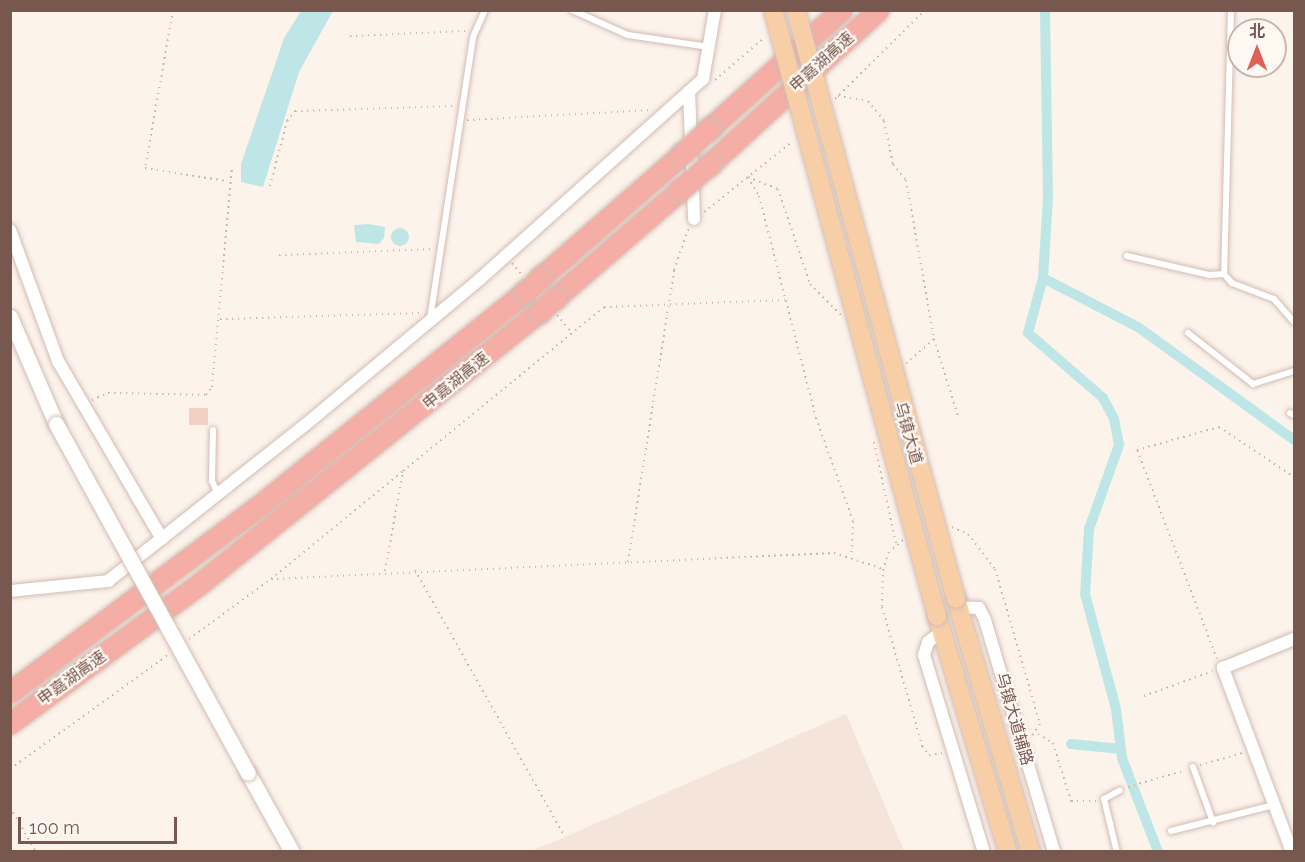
<!DOCTYPE html>
<html>
<head>
<meta charset="utf-8">
<style>
  body { margin:0 }
  #map { position:relative; width:1305px; height:862px; overflow:hidden; background:#fcf3eb; font-family:Raleway,"Noto Sans SC",sans-serif }
  div>[style] { position:absolute }
  .residential>* { inset:0; background:#f4e4d9 }
  .water>* { inset:0; background:#bfe6e6 }
  .round { border-radius:50% }
  .canal>* { height:10px; margin:-5px; padding:0 5px; transform-origin:5px; border-radius:5px; background:#bfe6e6 }
  .building>* { inset:0; background:#f1cfc3; transform-origin:0 0 }
  .path>* { height:2px; margin-top:-1px; transform-origin:0; background:repeating-linear-gradient(90deg,#d6b2a6 0 1.5px,transparent 0 6px) }
  .roads { filter:drop-shadow(0 0 2px #d1bcb3) drop-shadow(0 0 2px #d1bcb3) }
  .service>* { height:6px; margin:-3px; padding:0 3px; transform-origin:3px; border-radius:3px; background:#fff }
  .minor>* { height:12px; margin:-6px; padding:0 6px; transform-origin:6px; border-radius:6px; background:#fff }
  .tertiary>* { height:15px; margin:-7.5px; padding:0 7.5px; transform-origin:7.5px; border-radius:7.5px; background:#fff }
  .primary>* { height:18px; margin:-9px; padding:0 9px; transform-origin:9px; border-radius:9px; background:#f8cea7 }
  .motorway>* { height:21px; margin:-10.5px; padding:0 10.5px; transform-origin:10.5px; border-radius:10.5px; background:#f4aea5 }
  .bridges { filter:drop-shadow(0 0 2px #d1bcb3) drop-shadow(0 0 2px #d1bcb3) }
  .tertiary-bridge>* { height:15px; margin:-7.5px; padding:0 7.5px; transform-origin:7.5px; border-radius:7.5px; background:#fff }
  .primary-bridge>* { height:18px; margin:-9px; padding:0 9px; transform-origin:9px; border-radius:9px; background:#f8cea7 }
  .motorway-bridge>* { height:21px; margin:-10.5px; padding:0 10.5px; transform-origin:10.5px; border-radius:10.5px; background:#f4aea5 }
  span { translate:-50% -50%; white-space:nowrap; text-align:center; line-height:1.15; -webkit-text-stroke:4.5px #fef8f2; paint-order:stroke }
  .street-label { font-size:16px; color:#77574e }
  .frame { position:absolute; inset:0; border:12px solid #77574e; pointer-events:none }
  .north { position:absolute; left:1227px; top:18px; width:60px; height:60px; box-sizing:border-box; background:#fef8f2; border:2px solid #c8b8b0; border-radius:50%; rotate:0deg; font-size:16px; font-weight:700; line-height:24px; text-align:center; color:#77574e }
  .north::after { content:''; display:block; margin:auto; width:21px; height:27px; background:#e16055; clip-path:polygon(50% 0,100% 100%,50% 72%,0 100%) }
  .scale { position:absolute; left:18px; top:817px; width:159px; height:27px; box-sizing:border-box; border:3px solid #77574e; border-top:0; padding-left:8px; font-size:18px; line-height:21px; white-space:nowrap; color:#77574e; -webkit-text-stroke:4px #fef8f2; paint-order:stroke }
</style>
</head>
<body>
<div id="map">
  <div class="residential">
    <i style="clip-path:polygon(846px 714px,904px 851px,531px 851px,565px 837px)"></i>
  </div>
  <div class="water">
    <i style="clip-path:polygon(301px 11px,333px 11px,299px 72px,263px 187px,241px 182px,241px 164px,284px 38px)"></i>
    <i style="clip-path:polygon(369px 224px,385px 227px,384px 238px,379px 244px,356px 242px,354px 225px)"></i>
    <i class="round" style="left:391px;top:228px;width:18px;height:18px"></i>
  </div>
  <div class="canal">
    <i style="left:1045px;top:10px;width:188px;rotate:89.1deg"></i>
    <i style="left:1048px;top:198px;width:80px;rotate:93.6deg"></i>
    <i style="left:1043px;top:278px;width:57px;rotate:105.3deg"></i>
    <i style="left:1028px;top:333px;width:99px;rotate:40.9deg"></i>
    <i style="left:1103px;top:398px;width:24px;rotate:62deg"></i>
    <i style="left:1114px;top:419px;width:26px;rotate:79deg"></i>
    <i style="left:1119px;top:445px;width:89px;rotate:109.7deg"></i>
    <i style="left:1089px;top:529px;width:65px;rotate:93.5deg"></i>
    <i style="left:1085px;top:594px;width:119px;rotate:74.9deg"></i>
    <i style="left:1116px;top:709px;width:49px;rotate:83deg"></i>
    <i style="left:1122px;top:758px;width:101px;rotate:69deg"></i>
    <i style="left:1043px;top:278px;width:107px;rotate:27.3deg"></i>
    <i style="left:1138px;top:327px;width:193px;rotate:35.9deg"></i>
    <i style="left:1071px;top:744px;width:50px;rotate:5.7deg"></i>
  </div>
  <div class="building">
    <i style="left:189px;top:408px;width:19px;height:17px"></i>
  </div>
  <div class="path">
    <i style="left:173px;top:10px;width:160px;rotate:100deg"></i>
    <i style="left:145px;top:168px;width:82px;rotate:9.1deg"></i>
    <i style="left:350px;top:36px;width:116px;rotate:-2.5deg"></i>
    <i style="left:715px;top:80px;width:66px;rotate:-40.7deg"></i>
    <i style="left:838px;top:96px;width:30px;rotate:9deg"></i>
    <i style="left:868px;top:101px;width:26px;rotate:51deg"></i>
    <i style="left:884px;top:121px;width:44px;rotate:78.2deg"></i>
    <i style="left:893px;top:164px;width:21px;rotate:51deg"></i>
    <i style="left:906px;top:180px;width:161px;rotate:80deg"></i>
    <i style="left:934px;top:339px;width:37px;rotate:139deg"></i>
    <i style="left:835px;top:99px;width:127px;rotate:-44.7deg"></i>
    <i style="left:467px;top:120px;width:186px;rotate:-3.1deg"></i>
    <i style="left:748px;top:177px;width:32px;rotate:22deg"></i>
    <i style="left:778px;top:189px;width:100px;rotate:71.4deg"></i>
    <i style="left:810px;top:284px;width:44px;rotate:45deg"></i>
    <i style="left:748px;top:177px;width:22px;rotate:60deg"></i>
    <i style="left:759px;top:196px;width:229px;rotate:75.6deg"></i>
    <i style="left:816px;top:418px;width:109px;rotate:70.2deg"></i>
    <i style="left:853px;top:521px;width:35px;rotate:93deg"></i>
    <i style="left:270px;top:186px;width:67px;rotate:-75.3deg"></i>
    <i style="left:287px;top:121px;width:13px;rotate:-51deg"></i>
    <i style="left:295px;top:111px;width:160px;rotate:-1.8deg"></i>
    <i style="left:704px;top:212px;width:114px;rotate:-38.6deg"></i>
    <i style="left:279px;top:255px;width:155px;rotate:-2.2deg"></i>
    <i style="left:512px;top:263px;width:16px;rotate:50deg"></i>
    <i style="left:557px;top:315px;width:23px;rotate:50deg"></i>
    <i style="left:220px;top:319px;width:202px;rotate:-1.7deg"></i>
    <i style="left:934px;top:339px;width:81px;rotate:72.7deg"></i>
    <i style="left:92px;top:400px;width:17px;rotate:-24deg"></i>
    <i style="left:108px;top:393px;width:98px;rotate:1.2deg"></i>
    <i style="left:206px;top:395px;width:10px;rotate:-53deg"></i>
    <i style="left:212px;top:387px;width:221px;rotate:-84.8deg"></i>
    <i style="left:874px;top:442px;width:104px;rotate:77.8deg"></i>
    <i style="left:952px;top:527px;width:17px;rotate:24deg"></i>
    <i style="left:968px;top:534px;width:44px;rotate:52.4deg"></i>
    <i style="left:995px;top:569px;width:161px;rotate:73.8deg"></i>
    <i style="left:1040px;top:724px;width:14px;rotate:124deg"></i>
    <i style="left:903px;top:540px;width:18px;rotate:139deg"></i>
    <i style="left:889px;top:552px;width:18px;rotate:109deg"></i>
    <i style="left:883px;top:569px;width:38px;rotate:92deg"></i>
    <i style="left:882px;top:607px;width:145px;rotate:73.9deg"></i>
    <i style="left:922px;top:746px;width:11px;rotate:52deg"></i>
    <i style="left:929px;top:755px;width:14px;rotate:-8deg"></i>
    <i style="left:628px;top:562px;width:296px;rotate:-81deg"></i>
    <i style="left:674px;top:270px;width:46px;rotate:-70.8deg"></i>
    <i style="left:415px;top:570px;width:306px;rotate:60.7deg"></i>
    <i style="left:385px;top:571px;width:102px;rotate:-79.8deg"></i>
    <i style="left:403px;top:471px;width:259px;rotate:-39.2deg"></i>
    <i style="left:604px;top:307px;width:181px;rotate:-2.2deg"></i>
    <i style="left:271px;top:579px;width:171px;rotate:-39.3deg"></i>
    <i style="left:189px;top:639px;width:102px;rotate:-36.2deg"></i>
    <i style="left:271px;top:579px;width:564px;rotate:-2.64deg"></i>
    <i style="left:834px;top:553px;width:52px;rotate:18.1deg"></i>
    <i style="left:1217px;top:659px;width:224px;rotate:-110.9deg"></i>
    <i style="left:1137px;top:450px;width:85px;rotate:-15.7deg"></i>
    <i style="left:1219px;top:427px;width:90px;rotate:33.7deg"></i>
    <i style="left:1144px;top:696px;width:73px;rotate:-19.9deg"></i>
    <i style="left:1038px;top:734px;width:17px;rotate:31deg"></i>
    <i style="left:1053px;top:743px;width:61px;rotate:72.8deg"></i>
    <i style="left:1071px;top:801px;width:25px"></i>
    <i style="left:1200px;top:765px;width:45px;rotate:-15.6deg"></i>
    <i style="left:10px;top:769px;width:195px;rotate:-35.8deg"></i>
    <i style="left:1128px;top:787px;width:60px;rotate:-16.3deg"></i>
    <i style="left:10px;top:807px;width:52px;rotate:60deg"></i>
  </div>
  <div class="roads">
    <div class="service">
      <i style="left:572px;top:10px;width:61px;rotate:24.1deg"></i>
      <i style="left:628px;top:35px;width:82px;rotate:8.4deg"></i>
      <i style="left:1231px;top:10px;width:264px;rotate:91.5deg"></i>
      <i style="left:1224px;top:274px;width:12px;rotate:48deg"></i>
      <i style="left:1232px;top:283px;width:45px;rotate:20.9deg"></i>
      <i style="left:1274px;top:299px;width:30px;rotate:49deg"></i>
      <i style="left:1127px;top:256px;width:84px;rotate:13deg"></i>
      <i style="left:1209px;top:275px;width:15px;rotate:-4deg"></i>
      <i style="left:430px;top:319px;width:285px;rotate:-81.3deg"></i>
      <i style="left:473px;top:37px;width:30px;rotate:-66deg"></i>
      <i style="left:1188px;top:333px;width:83px;rotate:38.1deg"></i>
      <i style="left:1253px;top:384px;width:43px;rotate:-17.6deg"></i>
      <i style="left:1290px;top:413px;width:4px;rotate:27deg"></i>
      <i style="left:213px;top:430px;width:51px;rotate:91.1deg"></i>
      <i style="left:212px;top:481px;width:14px;rotate:65deg"></i>
      <i style="left:1193px;top:767px;width:59px;rotate:70deg"></i>
      <i style="left:1171px;top:831px;width:106px;rotate:-14.2deg"></i>
      <i style="left:1117px;top:852px;width:55px;rotate:-103.8deg"></i>
      <i style="left:1104px;top:799px;width:18px;rotate:-29deg"></i>
    </div>
    <div class="minor">
      <i style="left:689px;top:92px;width:127px;rotate:87.7deg"></i>
      <i style="left:10px;top:230px;width:140px;rotate:69.9deg"></i>
      <i style="left:58px;top:361px;width:206px;rotate:59.7deg"></i>
      <i style="left:10px;top:591px;width:99px;rotate:-5.8deg"></i>
      <i style="left:108px;top:581px;width:251px;rotate:-38.4deg"></i>
      <i style="left:305px;top:425px;width:228px;rotate:-39.8deg"></i>
      <i style="left:480px;top:279px;width:300px;rotate:-41.9deg"></i>
      <i style="left:703px;top:79px;width:70px;rotate:-80.1deg"></i>
      <i style="left:958px;top:607px;width:21px;rotate:3deg"></i>
      <i style="left:979px;top:608px;width:13px;rotate:63deg"></i>
      <i style="left:985px;top:620px;width:242px;rotate:73.4deg"></i>
      <i style="left:941px;top:632px;width:16px;rotate:142deg"></i>
      <i style="left:928px;top:642px;width:14px;rotate:107deg"></i>
      <i style="left:924px;top:655px;width:206px;rotate:73.1deg"></i>
      <i style="left:1292px;top:852px;width:197px;rotate:-110.6deg"></i>
      <i style="left:1223px;top:668px;width:77px;rotate:-22.2deg"></i>
    </div>
    <div class="tertiary">
      <i style="left:10px;top:317px;width:116px;rotate:66.7deg"></i>
      <i style="left:248px;top:773px;width:90px;rotate:60.9deg"></i>
    </div>
    <div class="primary">
      <i style="left:956px;top:599px;width:264px;rotate:73.5deg"></i>
      <i style="left:937px;top:616px;width:246px;rotate:73.3deg"></i>
    </div>
    <div class="motorway">
      <i style="left:709px;top:129px;width:178px;rotate:-42deg"></i>
      <i style="left:710px;top:164px;width:228px;rotate:-42.5deg"></i>
      <i style="left:540px;top:278px;width:189px;rotate:-41.1deg"></i>
      <i style="left:555px;top:298px;width:165px;rotate:-40.8deg"></i>
      <i style="left:10px;top:692px;width:319px;rotate:-36.8deg"></i>
      <i style="left:265px;top:501px;width:334px;rotate:-38.8deg"></i>
      <i style="left:10px;top:723px;width:240px;rotate:-36.3deg"></i>
      <i style="left:203px;top:581px;width:432px;rotate:-38.7deg"></i>
    </div>
  </div>
  <div class="bridges">
    <div class="tertiary-bridge">
      <i style="left:56px;top:424px;width:398px;rotate:61.2deg"></i>
    </div>
    <div class="primary-bridge">
      <i style="left:773px;top:10px;width:628px;rotate:74.86deg"></i>
      <i style="left:796px;top:10px;width:610px;rotate:74.8deg"></i>
    </div>
    <div class="motorway-bridge">
      <i style="left:682px;top:154px;width:37px;rotate:-43deg"></i>
      <i style="left:680px;top:190px;width:40px;rotate:-41deg"></i>
      <i style="left:525px;top:292px;width:21px;rotate:-43deg"></i>
      <i style="left:540px;top:311px;width:20px;rotate:-41deg"></i>
    </div>
  </div>
  <div class="street-label">
    <span style="left:822px;top:62px;rotate:-42deg">申嘉湖高速</span>
    <span style="left:456px;top:381px;rotate:-39deg">申嘉湖高速</span>
    <span style="left:908px;top:433px;rotate:74deg">乌镇大道</span>
    <span style="left:72px;top:678px;rotate:-36deg">申嘉湖高速</span>
    <span style="left:1014px;top:719px;rotate:74deg">乌镇大道辅路</span>
  </div>
  <div class="frame"></div>
  <div class="north">北</div>
  <div class="scale">100 m</div>
</div>
</body>
</html>
